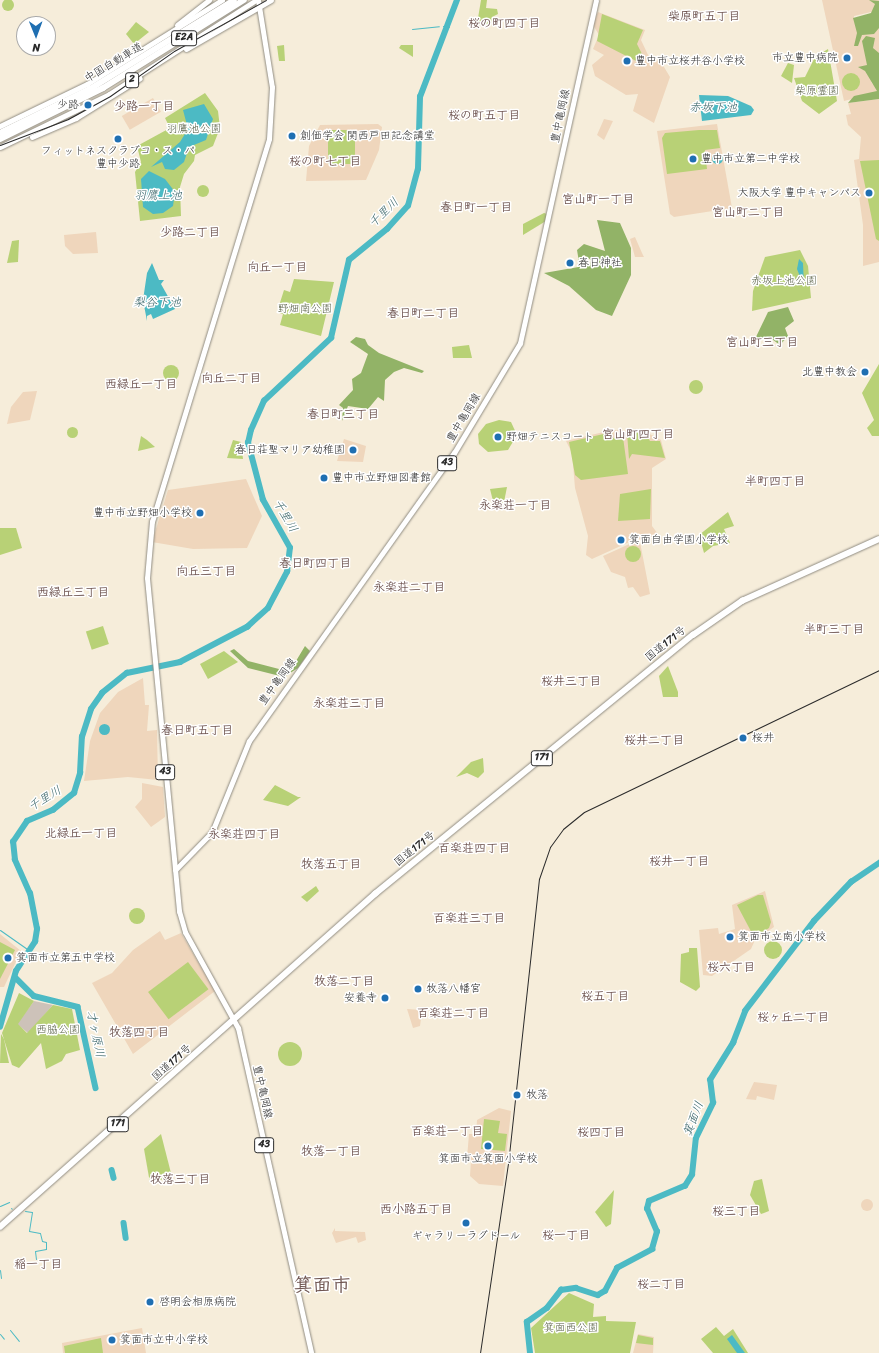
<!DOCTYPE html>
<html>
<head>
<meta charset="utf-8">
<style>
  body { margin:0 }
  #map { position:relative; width:879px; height:1353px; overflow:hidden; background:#f6edda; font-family:Sriracha,"Klee One",sans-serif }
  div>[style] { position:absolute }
  .built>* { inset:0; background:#efd6bc; transform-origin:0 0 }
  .round { border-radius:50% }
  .industrial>* { inset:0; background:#cdc2b9 }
  .green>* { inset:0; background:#b8d176; transform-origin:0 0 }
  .forest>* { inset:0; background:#92b367 }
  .water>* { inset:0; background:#4cbac4 }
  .stream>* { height:1px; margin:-0.5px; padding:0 0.5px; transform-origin:0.5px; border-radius:0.5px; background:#4cbac4 }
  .river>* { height:5.5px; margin:-2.75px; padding:0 2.75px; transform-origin:2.75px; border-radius:2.75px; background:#4cbac4 }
  .roads { filter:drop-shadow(0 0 1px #908c82) drop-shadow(0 0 1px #908c82) }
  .primary>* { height:5px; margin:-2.5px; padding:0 2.5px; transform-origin:2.5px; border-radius:2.5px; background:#fff }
  .trunk>* { height:5.5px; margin:-2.75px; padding:0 2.75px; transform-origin:2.75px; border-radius:2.75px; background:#fff }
  .motorway>* { height:6px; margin:-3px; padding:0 3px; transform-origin:3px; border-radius:3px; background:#fff }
  .rail>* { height:1px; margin:-0.5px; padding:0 0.5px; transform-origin:0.5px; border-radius:0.5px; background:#2b2b2b }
  .dots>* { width:11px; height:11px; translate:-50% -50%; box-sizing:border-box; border:2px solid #fff; border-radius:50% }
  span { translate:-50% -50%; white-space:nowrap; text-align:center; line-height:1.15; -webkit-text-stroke:3px #fff; paint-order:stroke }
  .shield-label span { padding:1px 3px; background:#fff; border:1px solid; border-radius:3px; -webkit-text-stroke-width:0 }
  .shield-label { font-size:10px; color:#2b2b2b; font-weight:700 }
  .poi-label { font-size:11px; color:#2b2b2b }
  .right { translate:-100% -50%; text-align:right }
  .left { translate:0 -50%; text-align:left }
  .street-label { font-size:11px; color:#2b2b2b }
  .park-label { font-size:11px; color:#555d42 }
  .neighbourhood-label { font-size:12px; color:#6f5551; font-weight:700 }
  .water-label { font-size:12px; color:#386468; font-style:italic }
  .town-label { font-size:19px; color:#6f5551; font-weight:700 }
  .north { position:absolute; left:16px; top:16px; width:40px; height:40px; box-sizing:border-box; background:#fff; border:1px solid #aaa; border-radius:50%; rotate:179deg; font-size:11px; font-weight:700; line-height:16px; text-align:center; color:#2b2b2b }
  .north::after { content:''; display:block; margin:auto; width:14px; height:18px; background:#1f6fb2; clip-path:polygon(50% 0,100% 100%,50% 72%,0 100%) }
</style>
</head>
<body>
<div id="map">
  <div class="built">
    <i style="clip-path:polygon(evenodd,822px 0,879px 0,879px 84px,871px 82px,878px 89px,876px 93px,844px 101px,822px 0,871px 12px,871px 17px,854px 21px,854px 26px,854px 16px,871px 12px)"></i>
    <i style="clip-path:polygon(598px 12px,645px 30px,641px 40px,649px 57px,661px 62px,670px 77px,654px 123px,633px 111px,638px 94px,626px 95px,595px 76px,592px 65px,604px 55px,593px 49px,599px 35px,593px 25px)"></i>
    <i style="left:153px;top:98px;width:16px;height:36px;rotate:60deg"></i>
    <i style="clip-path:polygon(879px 99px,879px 262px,863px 266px,863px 225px,854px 160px,859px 159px,861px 137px,848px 125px,846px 115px,851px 114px,848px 103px)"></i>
    <i style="clip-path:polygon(604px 119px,613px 121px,604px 140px,597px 135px)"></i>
    <i style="clip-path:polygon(378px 124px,382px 127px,379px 150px,366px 180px,306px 181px,309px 146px,320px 125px)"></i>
    <i style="clip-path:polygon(717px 124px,732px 208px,674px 217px,670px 214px,657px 131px)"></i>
    <i style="clip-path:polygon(96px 232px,98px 253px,73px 254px,65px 246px,64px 235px)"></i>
    <i style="clip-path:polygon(635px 237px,642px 253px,644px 257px,635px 257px,630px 239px)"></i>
    <i style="clip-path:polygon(37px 391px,30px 420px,7px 424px,11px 407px,23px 392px)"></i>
    <i style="clip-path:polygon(612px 430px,644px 431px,661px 440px,666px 459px,652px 468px,652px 526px,658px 534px,646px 540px,636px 539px,592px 559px,586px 555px,588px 536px,575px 488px,572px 453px,566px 441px)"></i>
    <i style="clip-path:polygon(344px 439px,366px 446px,363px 462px,337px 461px)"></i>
    <i style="clip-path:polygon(246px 479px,262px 516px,247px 548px,193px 549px,152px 542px,168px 490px)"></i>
    <i style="clip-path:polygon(636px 541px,640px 542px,650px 594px,640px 597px,633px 587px,628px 588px,625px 577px,611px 572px,603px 556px)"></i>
    <i style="clip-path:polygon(143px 678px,145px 705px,149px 705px,147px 731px,157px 730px,158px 780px,128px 777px,84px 781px,90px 741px,100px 713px,118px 692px)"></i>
    <i style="clip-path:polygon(142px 783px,163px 787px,165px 817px,151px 827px,135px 807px,142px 799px)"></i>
    <i style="clip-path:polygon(765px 891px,774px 927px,755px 940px,751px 949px,712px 976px,703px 975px,699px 930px,718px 928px,719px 934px,735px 929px,732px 905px)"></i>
    <i style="clip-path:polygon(160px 931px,165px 940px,181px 933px,215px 991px,133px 1054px,92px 983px,112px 973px,133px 950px)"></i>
    <i style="clip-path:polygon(0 934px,21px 951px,4px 987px,0 987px)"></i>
    <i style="clip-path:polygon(407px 1009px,422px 1010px,423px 1015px,429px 1017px,421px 1019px,420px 1026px,413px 1028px)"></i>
    <i style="clip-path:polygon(754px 1082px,777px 1085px,774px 1100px,757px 1096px,756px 1100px,746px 1099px)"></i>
    <i style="clip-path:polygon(499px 1108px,511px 1111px,503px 1186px,479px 1184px,470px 1176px,471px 1160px,467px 1158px,469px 1134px,476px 1134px,477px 1120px)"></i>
    <i class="round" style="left:861px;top:1199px;width:12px;height:12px"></i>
    <i style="clip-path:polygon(335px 1228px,335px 1231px,365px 1232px,366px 1240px,358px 1243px,356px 1237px,336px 1243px,332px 1233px)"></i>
    <i style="clip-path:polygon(142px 1328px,146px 1353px,63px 1353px,62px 1343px)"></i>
    <i style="clip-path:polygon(638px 1334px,654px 1337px,653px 1353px,633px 1353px)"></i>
  </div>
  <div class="industrial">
    <i style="clip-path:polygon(34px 1001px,53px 1005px,28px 1033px,17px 1024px)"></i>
  </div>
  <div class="green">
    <i class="round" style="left:2px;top:-1px;width:12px;height:12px"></i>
    <i style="clip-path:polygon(481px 0,487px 0,486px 8px,497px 9px,498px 14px,492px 17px,491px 24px,477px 24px)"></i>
    <i style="clip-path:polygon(602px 14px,643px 30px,637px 44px,643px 56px,640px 63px,597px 41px)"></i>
    <i style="clip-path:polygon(136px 22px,149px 32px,134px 44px,126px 34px)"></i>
    <i style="clip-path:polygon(284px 45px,285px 61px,279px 61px,277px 46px)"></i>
    <i style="clip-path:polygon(413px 45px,413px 57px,399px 48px,401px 45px)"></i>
    <i style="clip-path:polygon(828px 49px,837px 101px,819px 114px,802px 101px,794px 78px,805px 77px,815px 57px)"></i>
    <i style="clip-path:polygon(788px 63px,794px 65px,792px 83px,781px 76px)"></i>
    <i class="round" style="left:842px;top:73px;width:18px;height:18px"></i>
    <i style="clip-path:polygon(205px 93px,218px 111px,220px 128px,213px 146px,195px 155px,194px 161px,184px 174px,180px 187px,181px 216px,140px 221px,135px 172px,141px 162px,137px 146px,170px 128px,165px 118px)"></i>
    <i style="left:328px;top:130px;width:27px;height:34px"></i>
    <i style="clip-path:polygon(699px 130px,717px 130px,720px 148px,705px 150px,707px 169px,667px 174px,662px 138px,665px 133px)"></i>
    <i style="clip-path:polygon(879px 160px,879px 241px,876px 239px,860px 161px)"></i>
    <i class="round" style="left:197px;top:185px;width:12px;height:12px"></i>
    <i style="clip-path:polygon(544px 213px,547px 214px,546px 221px,523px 235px,523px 224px)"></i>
    <i style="clip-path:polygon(19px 240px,18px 262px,7px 263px,12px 241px)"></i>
    <i style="clip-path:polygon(800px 250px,808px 266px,811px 298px,752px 311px,753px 291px,765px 257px)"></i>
    <i style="clip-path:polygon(294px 279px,334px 282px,321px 336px,280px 325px,283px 314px,277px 312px,284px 290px,290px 292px)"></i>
    <i style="clip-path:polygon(469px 345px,472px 358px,453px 358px,452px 347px)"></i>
    <i style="clip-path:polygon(879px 364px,879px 436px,872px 436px,867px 428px,874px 420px,862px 393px)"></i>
    <i class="round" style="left:163px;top:365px;width:16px;height:16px"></i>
    <i class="round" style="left:689px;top:380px;width:14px;height:14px"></i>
    <i style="clip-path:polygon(499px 420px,511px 422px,517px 435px,508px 450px,488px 452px,479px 444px,478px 434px,486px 424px)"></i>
    <i class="round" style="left:66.5px;top:426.5px;width:11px;height:11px"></i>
    <i style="clip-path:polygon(612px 432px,613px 438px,623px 437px,628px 474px,581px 480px,575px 475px,569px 442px)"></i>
    <i style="clip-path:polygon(644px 432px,650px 441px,660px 441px,665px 458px,632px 454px,629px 459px,627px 433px)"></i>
    <i style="clip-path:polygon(141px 436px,147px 440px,155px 447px,138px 451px)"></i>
    <i style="clip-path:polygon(233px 440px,241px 442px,243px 459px,227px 458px)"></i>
    <i style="clip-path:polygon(507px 487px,504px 502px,494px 505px,490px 489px)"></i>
    <i style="clip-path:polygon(651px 489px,650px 519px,618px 521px,620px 494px)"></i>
    <i style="clip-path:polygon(728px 512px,734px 526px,724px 529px,730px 543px,713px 546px,704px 553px,699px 535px)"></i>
    <i style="clip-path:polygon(0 528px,16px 528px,22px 548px,0 555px)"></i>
    <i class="round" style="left:625px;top:546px;width:16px;height:16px"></i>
    <i style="left:103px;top:626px;width:19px;height:18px;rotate:72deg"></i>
    <i style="clip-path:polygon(224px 651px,238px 662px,208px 679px,200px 664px)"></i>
    <i style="clip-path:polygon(668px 666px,678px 692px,678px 697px,663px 697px,659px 676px)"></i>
    <i style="clip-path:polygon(483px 758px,484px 772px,478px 778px,467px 773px,456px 777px,471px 762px)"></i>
    <i style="clip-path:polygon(275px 785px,298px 797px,301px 797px,288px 806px,263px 800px)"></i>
    <i style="clip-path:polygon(316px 886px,319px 891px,307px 902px,301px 897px)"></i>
    <i style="clip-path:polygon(758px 895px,763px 895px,771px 922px,769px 928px,754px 937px,737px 905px)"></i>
    <i class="round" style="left:129px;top:908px;width:16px;height:16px"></i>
    <i class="round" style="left:764px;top:941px;width:18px;height:18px"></i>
    <i style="clip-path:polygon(0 942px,15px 950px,0 979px)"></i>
    <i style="clip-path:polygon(689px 948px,697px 948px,700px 987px,696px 991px,680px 982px,681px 954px,689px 952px)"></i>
    <i style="left:188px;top:962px;width:34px;height:50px;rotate:53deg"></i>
    <i style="clip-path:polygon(19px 993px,34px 1001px,18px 1024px,27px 1033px,53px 1005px,72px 1009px,80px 1050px,66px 1054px,62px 1061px,46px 1069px,41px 1043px,19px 1068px,12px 1065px,2px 1033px)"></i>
    <i style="clip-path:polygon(1px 1034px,4px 1039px,9px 1063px,0 1063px)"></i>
    <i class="round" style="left:278px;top:1042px;width:24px;height:24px"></i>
    <i style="clip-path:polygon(484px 1119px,500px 1121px,498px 1133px,507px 1134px,505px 1151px,481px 1149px)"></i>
    <i style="clip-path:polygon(161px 1134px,172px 1177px,150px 1183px,144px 1149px)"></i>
    <i style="clip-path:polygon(762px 1179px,769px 1211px,761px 1214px,750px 1195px,754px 1181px)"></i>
    <i style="clip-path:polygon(614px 1190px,611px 1224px,606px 1227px,595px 1212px)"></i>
    <i style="clip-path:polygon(569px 1293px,594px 1304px,593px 1317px,606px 1316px,606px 1321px,636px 1322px,630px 1353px,535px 1353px,531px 1328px)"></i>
    <i style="clip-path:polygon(716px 1327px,724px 1336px,733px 1329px,748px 1353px,713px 1353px,701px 1339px)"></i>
    <i style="clip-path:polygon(638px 1335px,653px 1338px,653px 1345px,636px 1343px)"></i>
    <i style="clip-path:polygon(101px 1338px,103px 1353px,65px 1353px,64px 1346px)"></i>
  </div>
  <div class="forest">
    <i style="clip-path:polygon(869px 0,879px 1px,879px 28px,874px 34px,862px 35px,858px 46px,854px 46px,857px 33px,853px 18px,871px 13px,875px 4px)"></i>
    <i style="clip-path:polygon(866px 36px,875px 38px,873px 48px,879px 53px,879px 99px,848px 103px,854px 96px,877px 91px,865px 71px,858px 67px,867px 65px,862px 41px)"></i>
    <i style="clip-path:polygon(597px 220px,620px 223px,631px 248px,631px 275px,612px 316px,596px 310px,569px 286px,544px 273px,590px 265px,591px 260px,584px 255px,579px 262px,577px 250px,584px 244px,605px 251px)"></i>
    <i style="clip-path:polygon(788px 307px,794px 321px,785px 328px,788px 336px,780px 345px,769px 337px,755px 339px,768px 312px)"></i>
    <i style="clip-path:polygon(356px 337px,365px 339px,368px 345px,379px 353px,424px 371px,422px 373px,404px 368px,394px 372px,385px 380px,384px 401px,378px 397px,368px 409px,348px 406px,342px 421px,343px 408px,339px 405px,353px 390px,352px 379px,361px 373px,368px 354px,350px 342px)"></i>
    <i style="clip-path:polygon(305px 646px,310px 651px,298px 668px,284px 677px,248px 668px,230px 651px,234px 649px,248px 661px,279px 669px,296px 661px)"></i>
  </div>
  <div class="water">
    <i style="clip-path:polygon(699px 95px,728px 96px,751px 106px,754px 110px,751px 115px,702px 121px)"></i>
    <i style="clip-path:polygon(204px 104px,213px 119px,206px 140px,189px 147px,184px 162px,174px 170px,165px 169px,162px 162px,151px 167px,180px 142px,188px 129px,183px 110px)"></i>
    <i class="round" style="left:711.5px;top:152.5px;width:11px;height:11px"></i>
    <i style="clip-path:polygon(149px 171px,165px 179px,175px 192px,173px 206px,163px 213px,153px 214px,143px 207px,141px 179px)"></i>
    <i style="clip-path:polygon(799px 259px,803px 263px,804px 287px,797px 269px)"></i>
    <i style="clip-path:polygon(152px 263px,159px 280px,164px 280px,161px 284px,175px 309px,153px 319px,151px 314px,147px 316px,147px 321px,143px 300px,147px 273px)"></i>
    <i class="round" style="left:98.5px;top:723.5px;width:11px;height:11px"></i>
    <i style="clip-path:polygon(732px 1335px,745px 1353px,737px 1353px,727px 1339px)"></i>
  </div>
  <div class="stream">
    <i style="left:443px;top:26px;width:6px;rotate:9deg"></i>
    <i style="left:412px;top:29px;width:27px;rotate:-6deg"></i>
    <i style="left:0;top:930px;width:37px;rotate:35deg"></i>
    <i style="left:0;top:1206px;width:10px;rotate:-24deg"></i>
    <i style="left:11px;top:1208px;width:1px;rotate:45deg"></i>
    <i style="left:25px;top:1211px;width:7px;rotate:8deg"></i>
    <i style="left:32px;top:1212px;width:19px;rotate:99deg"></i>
    <i style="left:29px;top:1231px;width:11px;rotate:10deg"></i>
    <i style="left:40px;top:1233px;width:8px;rotate:76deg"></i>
    <i style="left:42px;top:1241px;width:4px;rotate:14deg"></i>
    <i style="left:46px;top:1242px;width:7px;rotate:90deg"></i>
    <i style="left:46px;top:1249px;width:11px;rotate:170deg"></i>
    <i style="left:35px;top:1251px;width:8px;rotate:83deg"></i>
    <i style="left:0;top:1270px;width:8px;rotate:83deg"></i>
    <i style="left:10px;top:1330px;width:14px;rotate:51deg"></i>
    <i style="left:0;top:1334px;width:6px;rotate:51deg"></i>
  </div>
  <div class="river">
    <i style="left:16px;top:978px;width:25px;rotate:45deg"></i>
    <i style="left:34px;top:996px;width:45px;rotate:14deg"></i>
    <i style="left:78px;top:1007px;width:83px;rotate:77.5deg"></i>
    <i style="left:0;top:1027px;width:58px;rotate:-74.1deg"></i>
    <i style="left:16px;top:971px;width:35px;rotate:-57deg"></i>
    <i style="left:35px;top:942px;width:13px;rotate:-81deg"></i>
    <i style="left:37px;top:929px;width:36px;rotate:-101deg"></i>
    <i style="left:30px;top:894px;width:37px;rotate:-114deg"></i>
    <i style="left:15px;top:860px;width:18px;rotate:-96deg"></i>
    <i style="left:13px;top:842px;width:25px;rotate:-56deg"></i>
    <i style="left:27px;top:821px;width:28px;rotate:-23deg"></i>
    <i style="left:53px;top:810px;width:27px;rotate:-39deg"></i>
    <i style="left:74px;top:793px;width:21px;rotate:-73deg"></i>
    <i style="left:80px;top:773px;width:36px;rotate:-87deg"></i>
    <i style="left:82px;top:737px;width:29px;rotate:-72deg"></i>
    <i style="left:91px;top:709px;width:19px;rotate:-55deg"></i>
    <i style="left:102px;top:693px;width:32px;rotate:-39deg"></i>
    <i style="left:127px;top:673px;width:54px;rotate:-11.7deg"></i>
    <i style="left:180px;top:662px;width:76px;rotate:-27.6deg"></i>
    <i style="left:247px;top:627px;width:28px;rotate:-42deg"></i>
    <i style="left:268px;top:608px;width:41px;rotate:-62.2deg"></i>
    <i style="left:287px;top:572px;width:24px;rotate:-83deg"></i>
    <i style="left:290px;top:548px;width:55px;rotate:-119.4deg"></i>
    <i style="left:263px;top:500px;width:59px;rotate:-104.7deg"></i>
    <i style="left:248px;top:443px;width:13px;rotate:-77deg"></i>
    <i style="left:251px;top:430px;width:32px;rotate:-66deg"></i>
    <i style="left:264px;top:401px;width:92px;rotate:-43.2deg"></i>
    <i style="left:331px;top:338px;width:80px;rotate:-77deg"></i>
    <i style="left:349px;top:260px;width:49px;rotate:-39.2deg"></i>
    <i style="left:387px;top:229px;width:31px;rotate:-48deg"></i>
    <i style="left:408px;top:206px;width:38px;rotate:-75deg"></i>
    <i style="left:418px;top:169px;width:72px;rotate:-88.4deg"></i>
    <i style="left:420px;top:97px;width:104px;rotate:-69.1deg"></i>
    <i style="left:112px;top:1170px;width:8px;rotate:76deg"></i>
    <i style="left:124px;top:1223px;width:15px;rotate:82deg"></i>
    <i style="left:530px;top:1353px;width:31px;rotate:-96deg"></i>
    <i style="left:527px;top:1322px;width:24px;rotate:-35deg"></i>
    <i style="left:547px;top:1308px;width:23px;rotate:-52deg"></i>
    <i style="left:561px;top:1290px;width:15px;rotate:-8deg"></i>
    <i style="left:576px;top:1288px;width:23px;rotate:18deg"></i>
    <i style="left:598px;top:1295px;width:8px;rotate:-30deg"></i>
    <i style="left:605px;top:1291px;width:26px;rotate:-62deg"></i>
    <i style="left:617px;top:1268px;width:40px;rotate:-28deg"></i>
    <i style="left:652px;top:1249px;width:18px;rotate:-74deg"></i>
    <i style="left:657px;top:1232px;width:25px;rotate:-113deg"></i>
    <i style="left:647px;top:1209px;width:8px;rotate:-76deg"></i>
    <i style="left:649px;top:1201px;width:39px;rotate:-23deg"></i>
    <i style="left:685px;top:1186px;width:13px;rotate:-58deg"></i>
    <i style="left:692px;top:1175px;width:37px;rotate:-84deg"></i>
    <i style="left:696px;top:1138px;width:39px;rotate:-64deg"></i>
    <i style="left:713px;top:1103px;width:23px;rotate:-97deg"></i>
    <i style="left:710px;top:1080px;width:44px;rotate:-58.1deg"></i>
    <i style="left:733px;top:1043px;width:34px;rotate:-69deg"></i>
    <i style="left:745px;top:1011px;width:113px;rotate:-52.5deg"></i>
    <i style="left:814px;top:921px;width:54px;rotate:-46.5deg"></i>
    <i style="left:851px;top:882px;width:34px;rotate:-34deg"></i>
  </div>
  <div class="roads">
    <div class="primary">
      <i style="left:258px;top:0;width:88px;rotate:80.9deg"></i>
      <i style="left:272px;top:87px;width:52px;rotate:93.3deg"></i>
      <i style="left:269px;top:139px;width:400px;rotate:107deg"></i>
      <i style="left:152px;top:521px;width:57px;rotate:95deg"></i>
      <i style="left:147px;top:578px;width:335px;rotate:84.5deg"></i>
      <i style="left:179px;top:911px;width:22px;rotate:74deg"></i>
      <i style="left:185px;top:932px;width:110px;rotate:61.1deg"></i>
      <i style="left:238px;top:1028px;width:333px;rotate:77.3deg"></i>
      <i style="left:177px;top:25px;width:41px;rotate:-38deg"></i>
      <i style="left:186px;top:49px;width:98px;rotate:-30deg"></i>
      <i style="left:0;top:126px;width:97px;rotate:-25.8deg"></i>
      <i style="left:87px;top:84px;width:159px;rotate:-31.9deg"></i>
      <i style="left:32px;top:137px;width:48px;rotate:-23.4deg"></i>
      <i style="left:76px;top:118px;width:75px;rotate:-32deg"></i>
      <i style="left:0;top:147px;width:121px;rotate:-25.9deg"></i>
      <i style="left:109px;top:94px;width:174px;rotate:-32.6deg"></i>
      <i style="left:175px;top:870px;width:53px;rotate:-45.8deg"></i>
      <i style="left:212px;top:832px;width:98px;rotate:-67.9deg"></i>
      <i style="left:249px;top:741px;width:354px;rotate:-54.6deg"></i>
      <i style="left:454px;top:453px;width:128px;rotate:-59deg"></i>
      <i style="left:520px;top:343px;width:351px;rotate:-77.5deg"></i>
    </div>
    <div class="trunk">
      <i style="left:0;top:1227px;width:502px;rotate:-41.61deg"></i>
      <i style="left:375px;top:894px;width:410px;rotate:-39.2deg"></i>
      <i style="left:693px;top:635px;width:60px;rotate:-34.8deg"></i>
      <i style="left:742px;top:601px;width:150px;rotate:-24.3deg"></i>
    </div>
    <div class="motorway">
      <i style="left:0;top:133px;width:100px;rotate:-26.1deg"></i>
      <i style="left:90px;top:89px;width:169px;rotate:-31.7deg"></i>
      <i style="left:0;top:139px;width:115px;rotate:-26.3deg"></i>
      <i style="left:103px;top:88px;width:166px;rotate:-32deg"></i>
    </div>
  </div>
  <div class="rail">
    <i style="left:0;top:145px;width:73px;rotate:-20.9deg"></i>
    <i style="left:68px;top:119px;width:48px;rotate:-28.7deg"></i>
    <i style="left:110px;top:96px;width:78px;rotate:-35.1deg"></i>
    <i style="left:174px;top:51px;width:105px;rotate:-29deg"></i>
    <i style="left:480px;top:1353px;width:191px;rotate:-81.6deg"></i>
    <i style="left:508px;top:1164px;width:287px;rotate:-83.8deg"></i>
    <i style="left:539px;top:879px;width:34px;rotate:-71deg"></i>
    <i style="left:550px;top:847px;width:22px;rotate:-54deg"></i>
    <i style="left:563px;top:829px;width:27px;rotate:-39deg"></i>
    <i style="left:584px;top:812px;width:327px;rotate:-25.7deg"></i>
  </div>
  <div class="dots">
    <i style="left:847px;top:58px;background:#1f6fb2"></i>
    <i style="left:627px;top:61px;background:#1f6fb2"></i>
    <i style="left:88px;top:105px;background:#1f6fb2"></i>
    <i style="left:292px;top:136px;background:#1f6fb2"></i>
    <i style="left:118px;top:139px;background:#1f6fb2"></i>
    <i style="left:693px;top:159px;background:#1f6fb2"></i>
    <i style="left:869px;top:193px;background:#1f6fb2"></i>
    <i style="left:570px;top:263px;background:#1f6fb2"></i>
    <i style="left:865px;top:372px;background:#1f6fb2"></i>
    <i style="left:498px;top:437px;background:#1f6fb2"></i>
    <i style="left:353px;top:450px;background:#1f6fb2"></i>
    <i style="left:324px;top:478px;background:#1f6fb2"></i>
    <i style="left:200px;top:513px;background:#1f6fb2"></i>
    <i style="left:621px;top:540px;background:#1f6fb2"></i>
    <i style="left:743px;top:738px;background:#1f6fb2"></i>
    <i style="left:730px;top:937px;background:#1f6fb2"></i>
    <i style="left:8px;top:958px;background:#1f6fb2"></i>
    <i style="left:418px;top:989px;background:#1f6fb2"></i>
    <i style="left:385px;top:998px;background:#1f6fb2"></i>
    <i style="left:517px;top:1095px;background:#1f6fb2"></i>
    <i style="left:488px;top:1146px;background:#1f6fb2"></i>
    <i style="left:466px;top:1223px;background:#1f6fb2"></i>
    <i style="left:150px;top:1302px;background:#1f6fb2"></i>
    <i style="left:112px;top:1340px;background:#1f6fb2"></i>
  </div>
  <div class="shield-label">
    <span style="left:184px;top:38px">E2A</span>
    <span style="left:132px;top:80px">2</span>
    <span style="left:447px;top:463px">43</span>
    <span style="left:542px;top:758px">171</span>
    <span style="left:165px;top:772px">43</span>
    <span style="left:118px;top:1124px">171</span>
    <span style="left:264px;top:1145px">43</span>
  </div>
  <div class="poi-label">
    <span class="right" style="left:838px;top:58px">市立豊中病院</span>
    <span class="left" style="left:635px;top:61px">豊中市立桜井谷小学校</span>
    <span class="right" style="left:79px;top:105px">少路</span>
    <span class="left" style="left:300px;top:136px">創価学会 関西戸田記念講堂</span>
    <span style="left:118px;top:158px">フィットネスクラブコ・ス・パ<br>豊中少路</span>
    <span class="left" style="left:701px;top:159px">豊中市立第二中学校</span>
    <span class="right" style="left:861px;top:193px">大阪大学 豊中キャンパス</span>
    <span class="left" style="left:578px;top:263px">春日神社</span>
    <span class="right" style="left:857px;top:372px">北豊中教会</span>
    <span class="left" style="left:506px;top:437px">野畑テニスコート</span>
    <span class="right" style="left:345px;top:450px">春日荘聖マリア幼稚園</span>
    <span class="left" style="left:332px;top:478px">豊中市立野畑図書館</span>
    <span class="right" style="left:192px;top:513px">豊中市立野畑小学校</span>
    <span class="left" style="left:629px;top:540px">箕面自由学園小学校</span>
    <span class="left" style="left:752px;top:738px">桜井</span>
    <span class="left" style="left:738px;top:937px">箕面市立南小学校</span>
    <span class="left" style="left:16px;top:958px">箕面市立第五中学校</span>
    <span class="left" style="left:426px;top:989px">牧落八幡宮</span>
    <span class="right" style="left:377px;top:998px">安養寺</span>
    <span class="left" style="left:526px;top:1095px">牧落</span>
    <span style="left:488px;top:1159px">箕面市立箕面小学校</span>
    <span style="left:466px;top:1236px">ギャラリーラグドール</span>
    <span class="left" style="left:159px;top:1302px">啓明会相原病院</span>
    <span class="left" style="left:120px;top:1340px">箕面市立中小学校</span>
  </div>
  <div class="street-label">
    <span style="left:114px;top:63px;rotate:-31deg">中国自動車道</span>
    <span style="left:561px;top:116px;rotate:-78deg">豊中亀岡線</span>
    <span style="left:464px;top:418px;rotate:-59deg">豊中亀岡線</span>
    <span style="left:666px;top:644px;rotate:-39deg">国道171号</span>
    <span style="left:278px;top:682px;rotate:-54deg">豊中亀岡線</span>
    <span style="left:415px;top:849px;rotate:-39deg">国道171号</span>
    <span style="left:172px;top:1063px;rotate:-42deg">国道171号</span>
    <span style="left:262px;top:1092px;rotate:77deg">豊中亀岡線</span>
  </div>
  <div class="park-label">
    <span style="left:817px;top:91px">柴原霊園</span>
    <span style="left:194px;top:129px">羽鷹池公園</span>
    <span style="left:784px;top:281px">赤坂上池公園</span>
    <span style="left:305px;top:309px">野畑南公園</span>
    <span style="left:58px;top:1030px">西脇公園</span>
    <span style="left:571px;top:1328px">箕面西公園</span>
  </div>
  <div class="neighbourhood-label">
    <span style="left:704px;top:17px">柴原町五丁目</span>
    <span style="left:504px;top:24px">桜の町四丁目</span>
    <span style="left:144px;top:107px">少路一丁目</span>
    <span style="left:484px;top:116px">桜の町五丁目</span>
    <span style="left:325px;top:162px">桜の町七丁目</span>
    <span style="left:598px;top:200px">宮山町一丁目</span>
    <span style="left:476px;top:208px">春日町一丁目</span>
    <span style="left:748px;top:213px">宮山町二丁目</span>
    <span style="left:190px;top:233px">少路二丁目</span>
    <span style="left:277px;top:268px">向丘一丁目</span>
    <span style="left:423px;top:314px">春日町二丁目</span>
    <span style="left:762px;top:343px">宮山町三丁目</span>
    <span style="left:231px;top:379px">向丘二丁目</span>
    <span style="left:141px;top:385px">西緑丘一丁目</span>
    <span style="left:343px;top:415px">春日町三丁目</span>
    <span style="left:638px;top:435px">宮山町四丁目</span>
    <span style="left:775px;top:482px">半町四丁目</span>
    <span style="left:515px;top:506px">永楽荘一丁目</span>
    <span style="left:315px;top:564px">春日町四丁目</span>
    <span style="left:206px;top:572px">向丘三丁目</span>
    <span style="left:409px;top:588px">永楽荘二丁目</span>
    <span style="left:73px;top:593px">西緑丘三丁目</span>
    <span style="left:834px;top:630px">半町三丁目</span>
    <span style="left:571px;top:682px">桜井三丁目</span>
    <span style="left:349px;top:704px">永楽荘三丁目</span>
    <span style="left:197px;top:731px">春日町五丁目</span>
    <span style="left:654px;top:741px">桜井二丁目</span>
    <span style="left:81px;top:834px">北緑丘一丁目</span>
    <span style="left:244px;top:835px">永楽荘四丁目</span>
    <span style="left:474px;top:849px">百楽荘四丁目</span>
    <span style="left:679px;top:862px">桜井一丁目</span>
    <span style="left:331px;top:865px">牧落五丁目</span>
    <span style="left:469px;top:919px">百楽荘三丁目</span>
    <span style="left:731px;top:968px">桜六丁目</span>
    <span style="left:344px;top:982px">牧落二丁目</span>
    <span style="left:605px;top:997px">桜五丁目</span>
    <span style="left:453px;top:1014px">百楽荘二丁目</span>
    <span style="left:793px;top:1018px">桜ヶ丘二丁目</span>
    <span style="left:139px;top:1033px">牧落四丁目</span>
    <span style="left:447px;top:1132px">百楽荘一丁目</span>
    <span style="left:601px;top:1133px">桜四丁目</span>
    <span style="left:331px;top:1152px">牧落一丁目</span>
    <span style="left:180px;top:1180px">牧落三丁目</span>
    <span style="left:416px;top:1210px">西小路五丁目</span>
    <span style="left:736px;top:1212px">桜三丁目</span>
    <span style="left:566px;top:1236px">桜一丁目</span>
    <span style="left:38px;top:1265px">稲一丁目</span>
    <span style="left:661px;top:1285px">桜二丁目</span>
  </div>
  <div class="water-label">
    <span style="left:713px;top:108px">赤坂下池</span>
    <span style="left:158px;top:196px">羽鷹上池</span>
    <span style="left:384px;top:213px;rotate:-44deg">千里川</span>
    <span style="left:157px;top:303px">梨谷下池</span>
    <span style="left:285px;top:516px;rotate:60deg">千里川</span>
    <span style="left:45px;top:799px;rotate:-31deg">千里川</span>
    <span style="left:95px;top:1034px;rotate:78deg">才ヶ原川</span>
    <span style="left:694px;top:1119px;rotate:-69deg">箕面川</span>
  </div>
  <div class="town-label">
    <span style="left:322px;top:1285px">箕面市</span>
  </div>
  <div class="north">N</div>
</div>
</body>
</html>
